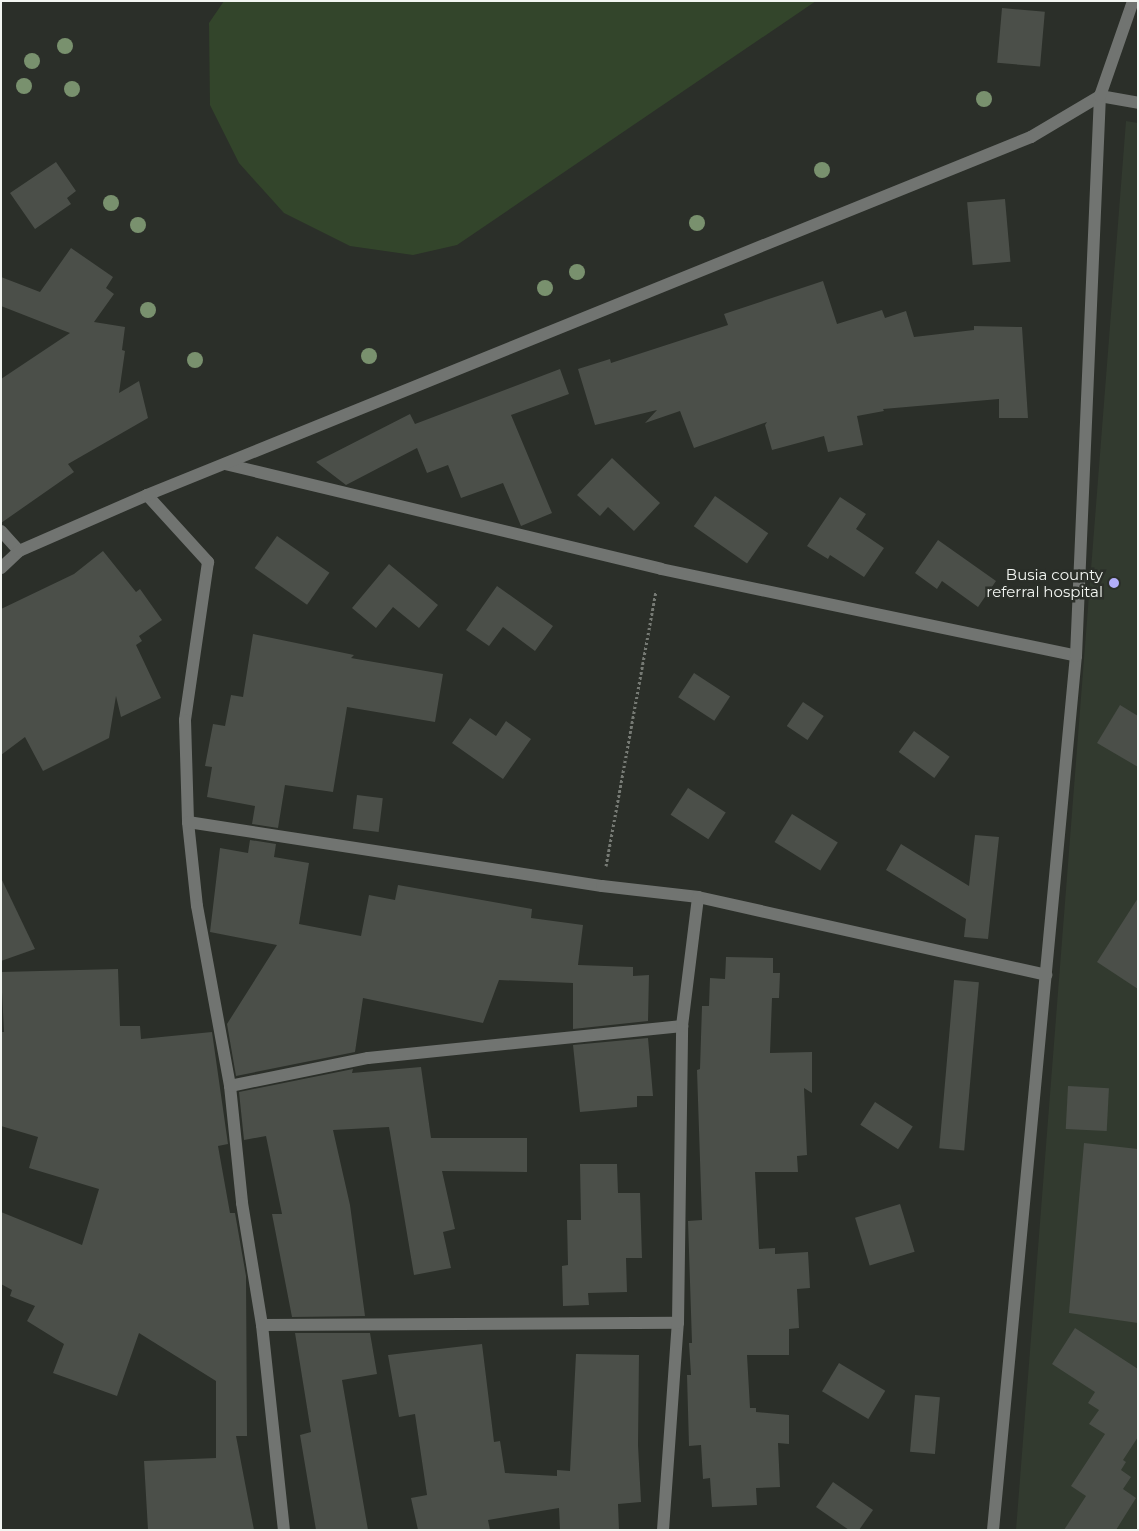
<!DOCTYPE html>
<html>
<head>
<meta charset="utf-8">
<style>
  body { margin:0 }
  #map { position:relative; width:1139px; height:1531px; overflow:hidden; background:#2b2f29; font-family:Montserrat,sans-serif }
  div>[style] { position:absolute }
  .built>* { inset:0; background:#323a2f }
  .green>* { inset:0; background:#33452b }
  .building>* { inset:0; background:#4b4f49; transform-origin:0 0 }
  .path>* { height:3px; margin-top:-1.5px; transform-origin:0; background:repeating-linear-gradient(90deg,#767a74 0 2.5px,transparent 0 5px) }
  .minor>* { height:12px; margin:-6px; padding:0 6px; transform-origin:6px; border-radius:6px; background:#717471 }
  .trees>* { width:16px; height:16px; margin:-8px; border-radius:50%; background:#79916e }
  .dots>* { width:14px; height:14px; translate:-50% -50%; box-sizing:border-box; border:2px solid #2b2f29; border-radius:50% }
  span { translate:-50% -50%; white-space:nowrap; text-align:center; line-height:1.15; -webkit-text-stroke:5px #2b2f29; paint-order:stroke }
  .poi-label { font-size:15px; color:#f2f5f1 }
  .right { translate:-100% -50%; text-align:right }
  .frame { position:absolute; inset:0; border:2px solid #f2f5f1; pointer-events:none }
</style>
</head>
<body>
<div id="map">
  <div class="built">
    <i style="clip-path:polygon(1126px 121px,1138px 123px,1138px 1530px,1016px 1530px)"></i>
  </div>
  <div class="green">
    <i style="clip-path:polygon(224px 1px,816px 1px,457px 245px,413px 255px,350px 246px,284px 213px,239px 163px,210px 105px,209px 23px)"></i>
  </div>
  <div class="building">
    <i style="left:1002px;top:8px;width:43px;height:55px;rotate:5deg"></i>
    <i style="clip-path:polygon(56px 162px,76px 191px,67px 198px,71px 204px,35px 229px,10px 193px)"></i>
    <i style="left:1005px;top:199px;width:63px;height:38px;rotate:85deg"></i>
    <i style="clip-path:polygon(71px 248px,113px 277px,106px 288px,114px 294px,94px 322px,125px 327px,122px 350px,125px 351px,119px 393px,139px 381px,148px 418px,68px 464px,74px 472px,1px 523px,1px 379px,70px 333px,1px 306px,1px 277px,40px 292px)"></i>
    <i style="clip-path:polygon(823px 281px,837px 324px,882px 310px,885px 318px,906px 311px,914px 337px,974px 330px,974px 326px,1022px 327px,1028px 418px,999px 418px,999px 399px,883px 409px,884px 411px,857px 416px,863px 445px,828px 452px,824px 436px,772px 450px,765px 425px,767px 422px,694px 448px,680px 411px,645px 423px,657px 410px,595px 425px,578px 369px,610px 359px,611px 363px,728px 325px,724px 314px)"></i>
    <i style="clip-path:polygon(560px 369px,569px 394px,511px 415px,552px 513px,521px 526px,503px 483px,461px 498px,448px 465px,427px 473px,417px 448px,346px 485px,316px 462px,410px 414px,415px 424px)"></i>
    <i style="clip-path:polygon(612px 458px,660px 503px,634px 531px,608px 507px,600px 516px,577px 495px)"></i>
    <i style="left:715px;top:496px;width:65px;height:37px;rotate:35deg"></i>
    <i style="clip-path:polygon(840px 497px,866px 514px,856px 529px,884px 548px,864px 577px,830px 555px,828px 559px,807px 546px)"></i>
    <i style="left:277px;top:536px;width:64px;height:39px;rotate:35deg"></i>
    <i style="clip-path:polygon(938px 540px,996px 581px,978px 607px,942px 581px,937px 589px,915px 573px)"></i>
    <i style="clip-path:polygon(103px 551px,136px 592px,140px 589px,162px 620px,139px 636px,142px 641px,136px 645px,161px 698px,121px 717px,116px 696px,109px 738px,43px 771px,25px 737px,1px 755px,1px 609px,74px 574px)"></i>
    <i style="clip-path:polygon(389px 564px,438px 605px,419px 628px,393px 607px,376px 628px,352px 608px)"></i>
    <i style="clip-path:polygon(497px 586px,553px 626px,535px 651px,503px 627px,489px 646px,466px 630px)"></i>
    <i style="clip-path:polygon(253px 634px,354px 655px,351px 658px,443px 674px,435px 722px,347px 707px,333px 792px,285px 785px,278px 828px,252px 824px,255px 806px,207px 797px,212px 767px,205px 766px,213px 724px,225px 726px,231px 695px,243px 697px)"></i>
    <i style="left:694px;top:673px;width:43px;height:29px;rotate:33deg"></i>
    <i style="left:803px;top:702px;width:25px;height:29px;rotate:34deg"></i>
    <i style="clip-path:polygon(1120px 705px,1138px 716px,1138px 767px,1097px 743px)"></i>
    <i style="clip-path:polygon(470px 718px,496px 736px,506px 721px,531px 739px,503px 779px,452px 743px)"></i>
    <i style="left:914px;top:731px;width:44px;height:26px;rotate:36deg"></i>
    <i style="left:688px;top:788px;width:45px;height:32px;rotate:33deg"></i>
    <i style="left:357px;top:795px;width:26px;height:34px;rotate:7deg"></i>
    <i style="left:792px;top:814px;width:54px;height:33px;rotate:32deg"></i>
    <i style="clip-path:polygon(975px 835px,999px 837px,988px 939px,964px 937px,966px 919px,886px 870px,901px 844px,969px 886px)"></i>
    <i style="clip-path:polygon(250px 840px,276px 844px,274px 857px,309px 863px,299px 924px,361px 936px,369px 895px,395px 900px,398px 885px,532px 909px,531px 918px,583px 925px,578px 965px,633px 967px,633px 976px,649px 975px,648px 1021px,573px 1029px,573px 983px,499px 980px,483px 1023px,363px 998px,355px 1052px,236px 1076px,227px 1024px,277px 945px,210px 932px,220px 848px,248px 853px)"></i>
    <i style="clip-path:polygon(1px 878px,35px 949px,1px 961px)"></i>
    <i style="clip-path:polygon(1138px 898px,1138px 989px,1097px 962px)"></i>
    <i style="clip-path:polygon(726px 957px,773px 958px,773px 973px,780px 973px,779px 998px,772px 998px,770px 1053px,812px 1052px,812px 1093px,804px 1088px,807px 1155px,797px 1156px,798px 1172px,755px 1172px,759px 1249px,775px 1248px,775px 1254px,808px 1252px,810px 1288px,797px 1289px,799px 1328px,789px 1329px,789px 1355px,747px 1355px,750px 1408px,756px 1408px,756px 1412px,789px 1415px,789px 1444px,778px 1443px,780px 1487px,756px 1488px,757px 1505px,712px 1507px,710px 1478px,703px 1479px,701px 1445px,689px 1446px,687px 1375px,691px 1375px,689px 1343px,692px 1343px,688px 1221px,702px 1220px,697px 1070px,700px 1069px,702px 1006px,709px 1006px,710px 978px,725px 979px)"></i>
    <i style="clip-path:polygon(118px 969px,120px 1026px,140px 1026px,141px 1039px,212px 1032px,228px 1144px,218px 1146px,230px 1213px,235px 1213px,246px 1276px,247px 1436px,236px 1436px,254px 1530px,148px 1530px,144px 1461px,216px 1458px,216px 1381px,139px 1333px,117px 1396px,53px 1373px,64px 1344px,27px 1321px,35px 1306px,10px 1296px,12px 1290px,1px 1284px,1px 1212px,82px 1245px,99px 1189px,29px 1168px,38px 1137px,1px 1126px,1px 1032px,4px 1032px,1px 972px)"></i>
    <i style="left:954px;top:980px;width:25px;height:169px;rotate:5deg"></i>
    <i style="clip-path:polygon(648px 1038px,653px 1096px,637px 1096px,637px 1107px,580px 1112px,573px 1045px)"></i>
    <i style="clip-path:polygon(421px 1067px,431px 1138px,527px 1138px,527px 1172px,442px 1171px,455px 1229px,443px 1232px,451px 1268px,414px 1275px,389px 1127px,333px 1130px,350px 1205px,365px 1316px,292px 1317px,272px 1214px,282px 1214px,266px 1136px,244px 1140px,239px 1092px,353px 1069px,352px 1073px)"></i>
    <i style="left:1068px;top:1086px;width:41px;height:43px;rotate:3deg"></i>
    <i style="left:875px;top:1102px;width:45px;height:27px;rotate:33deg"></i>
    <i style="clip-path:polygon(1084px 1143px,1138px 1149px,1138px 1323px,1069px 1313px)"></i>
    <i style="clip-path:polygon(580px 1164px,617px 1164px,618px 1193px,640px 1193px,642px 1258px,626px 1258px,627px 1292px,588px 1293px,589px 1305px,563px 1306px,562px 1266px,568px 1265px,567px 1220px,581px 1220px)"></i>
    <i style="left:900px;top:1204px;width:50px;height:47px;rotate:73deg"></i>
    <i style="clip-path:polygon(1075px 1328px,1138px 1369px,1138px 1437px,1123px 1460px,1126px 1462px,1121px 1470px,1131px 1477px,1123px 1489px,1136px 1498px,1116px 1530px,1064px 1530px,1086px 1496px,1071px 1486px,1105px 1434px,1089px 1424px,1099px 1410px,1088px 1403px,1095px 1392px,1052px 1364px)"></i>
    <i style="clip-path:polygon(295px 1333px,370px 1333px,377px 1374px,342px 1380px,368px 1530px,316px 1530px,300px 1435px,311px 1432px)"></i>
    <i style="clip-path:polygon(482px 1344px,494px 1442px,500px 1441px,505px 1473px,557px 1476px,557px 1470px,570px 1471px,576px 1354px,639px 1355px,638px 1445px,641px 1502px,618px 1504px,619px 1530px,560px 1530px,559px 1508px,488px 1520px,490px 1530px,418px 1530px,411px 1498px,427px 1495px,415px 1414px,399px 1417px,388px 1355px)"></i>
    <i style="left:839px;top:1363px;width:54px;height:33px;rotate:31deg"></i>
    <i style="left:915px;top:1395px;width:25px;height:57px;rotate:5deg"></i>
    <i style="clip-path:polygon(833px 1482px,873px 1510px,859px 1530px,849px 1530px,816px 1507px)"></i>
  </div>
  <div class="path">
    <i style="left:606px;top:866px;width:280px;rotate:-79.7deg"></i>
  </div>
  <div class="minor">
    <i style="left:225px;top:464px;width:448px;rotate:13.5deg"></i>
    <i style="left:661px;top:569px;width:424px;rotate:11.8deg"></i>
    <i style="left:147px;top:495px;width:91px;rotate:47.7deg"></i>
    <i style="left:208px;top:562px;width:160px;rotate:98.3deg"></i>
    <i style="left:185px;top:720px;width:102px;rotate:88.3deg"></i>
    <i style="left:188px;top:822px;width:84px;rotate:83.9deg"></i>
    <i style="left:197px;top:906px;width:183px;rotate:79.6deg"></i>
    <i style="left:230px;top:1086px;width:118px;rotate:84.1deg"></i>
    <i style="left:242px;top:1203px;width:124px;rotate:80.7deg"></i>
    <i style="left:262px;top:1325px;width:206px;rotate:83.9deg"></i>
    <i style="left:1px;top:531px;width:27px;rotate:48deg"></i>
    <i style="left:1px;top:568px;width:25px;rotate:-43deg"></i>
    <i style="left:19px;top:551px;width:140px;rotate:-23.6deg"></i>
    <i style="left:147px;top:495px;width:954px;rotate:-22.05deg"></i>
    <i style="left:1031px;top:137px;width:80px;rotate:-30.7deg"></i>
    <i style="left:1100px;top:96px;width:39px;rotate:10deg"></i>
    <i style="left:188px;top:822px;width:419px;rotate:8.8deg"></i>
    <i style="left:602px;top:886px;width:97px;rotate:6.5deg"></i>
    <i style="left:698px;top:897px;width:357px;rotate:12.6deg"></i>
    <i style="left:230px;top:1086px;width:141px;rotate:-11.5deg"></i>
    <i style="left:368px;top:1058px;width:316px;rotate:-5.8deg"></i>
    <i style="left:262px;top:1325px;width:416px;rotate:-0.3deg"></i>
    <i style="left:663px;top:1530px;width:208px;rotate:-85.9deg"></i>
    <i style="left:678px;top:1323px;width:297px;rotate:-89.2deg"></i>
    <i style="left:682px;top:1026px;width:130px;rotate:-82.9deg"></i>
    <i style="left:993px;top:1530px;width:878px;rotate:-84.58deg"></i>
    <i style="left:1076px;top:656px;width:561px;rotate:-87.55deg"></i>
    <i style="left:1100px;top:96px;width:101px;rotate:-70.8deg"></i>
  </div>
  <div class="trees">
    <i style="left:65px;top:46px"></i>
    <i style="left:32px;top:61px"></i>
    <i style="left:24px;top:86px"></i>
    <i style="left:72px;top:89px"></i>
    <i style="left:984px;top:99px"></i>
    <i style="left:822px;top:170px"></i>
    <i style="left:111px;top:203px"></i>
    <i style="left:697px;top:223px"></i>
    <i style="left:138px;top:225px"></i>
    <i style="left:577px;top:272px"></i>
    <i style="left:545px;top:288px"></i>
    <i style="left:148px;top:310px"></i>
    <i style="left:369px;top:356px"></i>
    <i style="left:195px;top:360px"></i>
  </div>
  <div class="dots">
    <i style="left:1114px;top:583px;background:#b2adf9"></i>
  </div>
  <div class="poi-label">
    <span class="right" style="left:1103px;top:583px">Busia county<br>referral hospital</span>
  </div>
  <div class="frame"></div>
</div>
</body>
</html>
